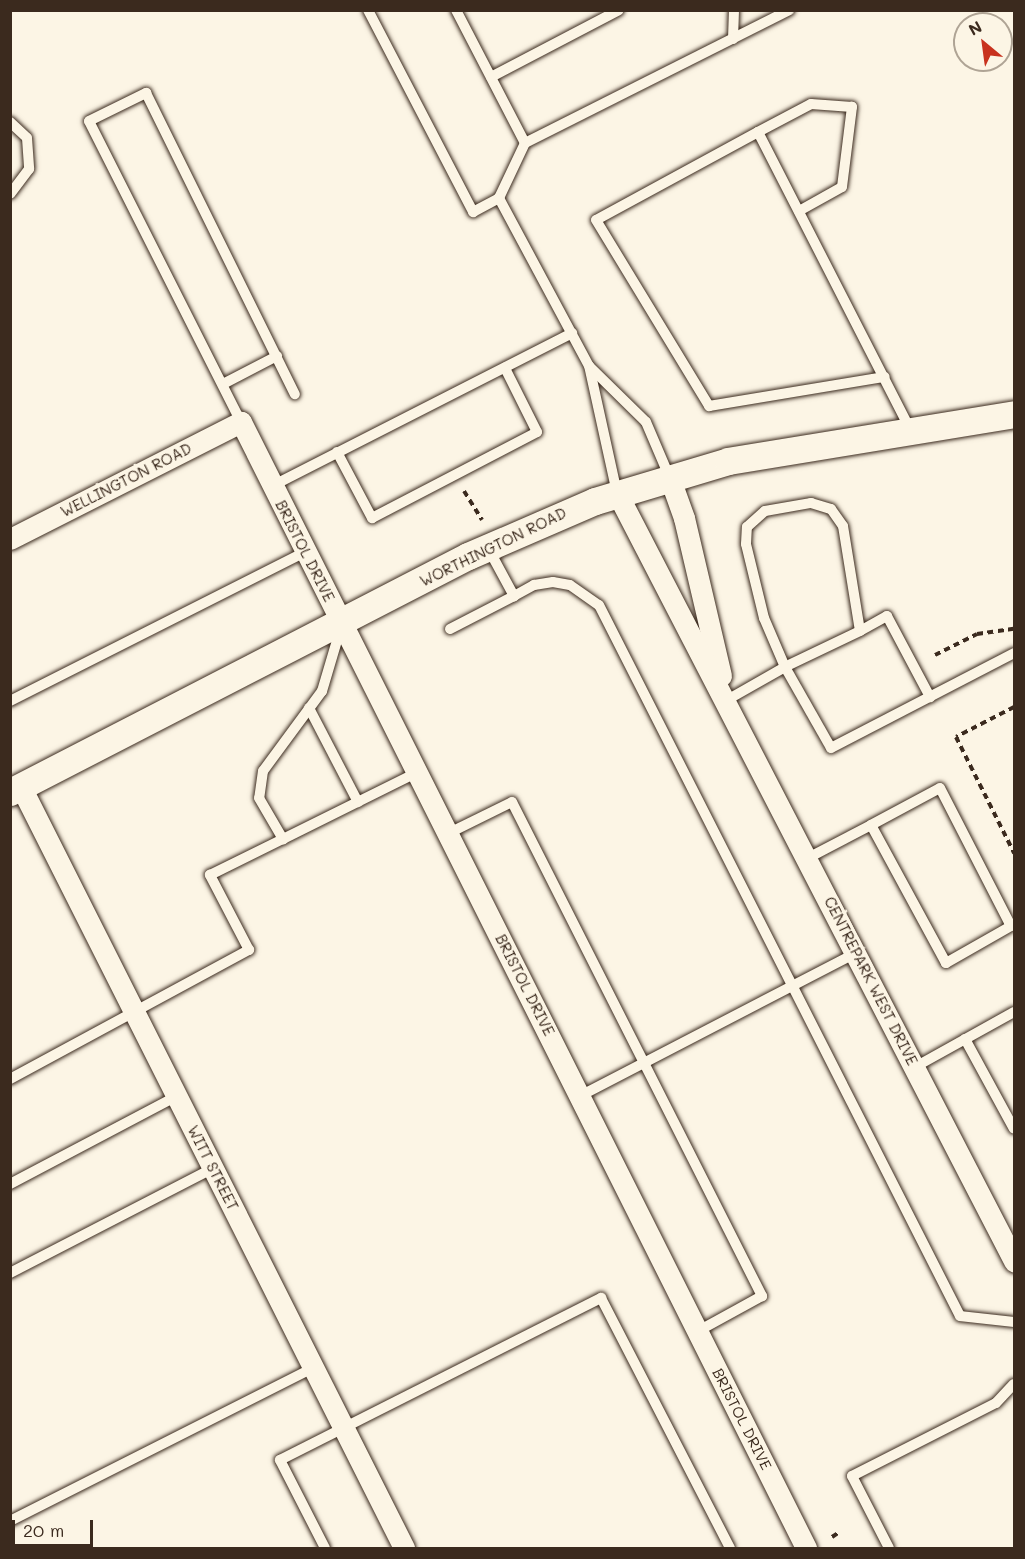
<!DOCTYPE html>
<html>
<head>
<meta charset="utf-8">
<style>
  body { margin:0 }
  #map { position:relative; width:1025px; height:1559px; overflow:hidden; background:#fcf5e5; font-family:Mali,sans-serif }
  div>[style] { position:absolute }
  .path>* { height:4px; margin-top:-2px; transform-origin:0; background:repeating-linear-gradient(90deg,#3b2a1e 0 6px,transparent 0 10.5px) }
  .roads { filter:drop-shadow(0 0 2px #3b2a1e) drop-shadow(0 0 2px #3b2a1e) }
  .service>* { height:10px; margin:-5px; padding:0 5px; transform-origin:5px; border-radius:5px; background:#fcf5e5 }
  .minor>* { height:21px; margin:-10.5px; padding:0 10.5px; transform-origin:10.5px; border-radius:10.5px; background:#fcf5e5 }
  .tertiary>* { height:27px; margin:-13.5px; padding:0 13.5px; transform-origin:13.5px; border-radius:13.5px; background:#fcf5e5 }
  span { translate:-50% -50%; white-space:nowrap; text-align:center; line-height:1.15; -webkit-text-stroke:6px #fcf5e5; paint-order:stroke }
  .street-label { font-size:15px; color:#3b2a1e }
  .frame { position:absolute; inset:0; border:12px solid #3b2a1e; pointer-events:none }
  .north { position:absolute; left:953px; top:12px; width:60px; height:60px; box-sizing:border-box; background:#fcf5e5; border:2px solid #afa495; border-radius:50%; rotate:331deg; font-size:16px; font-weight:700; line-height:24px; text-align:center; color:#3b2a1e }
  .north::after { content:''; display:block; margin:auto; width:21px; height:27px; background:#c8321e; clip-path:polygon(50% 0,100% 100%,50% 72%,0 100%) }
  .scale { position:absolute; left:12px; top:1520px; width:81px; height:27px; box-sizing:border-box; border:3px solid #3b2a1e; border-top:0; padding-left:8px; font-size:18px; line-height:21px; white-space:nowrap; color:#3b2a1e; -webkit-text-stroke:4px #fcf5e5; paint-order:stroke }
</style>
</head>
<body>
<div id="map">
  <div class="path">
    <i style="left:464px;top:491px;width:34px;rotate:58deg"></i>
    <i style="left:935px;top:655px;width:47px;rotate:-26.6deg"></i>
    <i style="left:977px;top:634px;width:37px;rotate:-8deg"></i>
    <i style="left:1014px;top:707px;width:65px;rotate:152.7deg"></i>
    <i style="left:956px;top:737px;width:130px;rotate:63.4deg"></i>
    <i style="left:832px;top:1537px;width:7px;rotate:-34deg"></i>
  </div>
  <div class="roads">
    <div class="service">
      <i style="left:368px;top:10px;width:228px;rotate:62.5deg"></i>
      <i style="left:473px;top:212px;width:30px;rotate:-28deg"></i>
      <i style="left:456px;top:10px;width:150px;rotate:62.6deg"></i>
      <i style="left:733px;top:39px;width:29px;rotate:-88deg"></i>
      <i style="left:491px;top:77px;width:144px;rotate:-27.6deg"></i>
      <i style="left:10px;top:122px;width:23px;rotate:43deg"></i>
      <i style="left:27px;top:138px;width:31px;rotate:86deg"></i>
      <i style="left:29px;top:169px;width:31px;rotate:127deg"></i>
      <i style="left:758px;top:132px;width:184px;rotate:151.5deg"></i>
      <i style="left:596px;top:220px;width:218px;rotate:58.7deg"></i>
      <i style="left:709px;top:406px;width:178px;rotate:-9.4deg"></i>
      <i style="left:799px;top:211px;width:49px;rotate:-29.2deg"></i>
      <i style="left:842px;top:187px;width:81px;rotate:-82.9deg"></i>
      <i style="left:852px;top:107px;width:41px;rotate:-175.8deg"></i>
      <i style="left:811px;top:104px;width:60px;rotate:152.2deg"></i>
      <i style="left:758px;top:132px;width:334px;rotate:62.9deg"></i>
      <i style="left:590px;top:367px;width:78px;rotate:44.5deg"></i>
      <i style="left:646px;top:422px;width:59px;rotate:66.9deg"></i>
      <i style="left:223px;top:384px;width:61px;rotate:-27.4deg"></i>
      <i style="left:241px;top:422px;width:337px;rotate:-116.8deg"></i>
      <i style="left:89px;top:121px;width:64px;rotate:-26.2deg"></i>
      <i style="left:146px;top:93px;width:336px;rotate:63.7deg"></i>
      <i style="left:337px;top:452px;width:75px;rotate:62.1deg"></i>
      <i style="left:372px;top:518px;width:186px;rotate:-27.5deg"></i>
      <i style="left:537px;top:432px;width:72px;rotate:-116.6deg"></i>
      <i style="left:272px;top:486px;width:337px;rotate:-27deg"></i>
      <i style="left:617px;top:493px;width:130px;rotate:-102.4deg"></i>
      <i style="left:589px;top:366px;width:191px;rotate:-118.2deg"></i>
      <i style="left:499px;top:198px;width:61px;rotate:-64.7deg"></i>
      <i style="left:525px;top:143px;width:296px;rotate:-26.7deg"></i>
      <i style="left:488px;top:548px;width:55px;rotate:61.6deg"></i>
      <i style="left:514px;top:596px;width:23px;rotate:-29deg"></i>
      <i style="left:534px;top:585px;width:19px;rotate:-9deg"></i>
      <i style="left:553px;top:582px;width:17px;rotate:10deg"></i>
      <i style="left:570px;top:585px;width:35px;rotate:35deg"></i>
      <i style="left:599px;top:605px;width:797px;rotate:63.08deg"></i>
      <i style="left:960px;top:1316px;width:54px;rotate:6.3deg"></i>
      <i style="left:341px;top:627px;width:67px;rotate:106.5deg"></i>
      <i style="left:322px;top:691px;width:99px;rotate:126.4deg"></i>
      <i style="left:263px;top:771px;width:27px;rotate:98deg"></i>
      <i style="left:259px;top:798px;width:48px;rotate:59.7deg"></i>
      <i style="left:283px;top:839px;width:151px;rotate:-26.4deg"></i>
      <i style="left:450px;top:629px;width:72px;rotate:-27.3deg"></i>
      <i style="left:860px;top:631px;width:31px;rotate:-29deg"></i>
      <i style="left:887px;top:616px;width:92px;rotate:62deg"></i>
      <i style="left:727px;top:700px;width:67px;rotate:-29.6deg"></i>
      <i style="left:785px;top:667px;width:53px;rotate:-113.2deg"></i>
      <i style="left:764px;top:618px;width:76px;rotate:-103.7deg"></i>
      <i style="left:746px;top:544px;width:17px;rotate:-87deg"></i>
      <i style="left:747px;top:527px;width:24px;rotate:-42deg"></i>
      <i style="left:765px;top:511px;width:47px;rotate:-9.9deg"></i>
      <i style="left:811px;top:503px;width:21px;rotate:17deg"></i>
      <i style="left:831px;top:509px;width:21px;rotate:55deg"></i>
      <i style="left:843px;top:526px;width:106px;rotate:80.8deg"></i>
      <i style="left:860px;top:631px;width:83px;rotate:154.4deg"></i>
      <i style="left:785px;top:667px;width:93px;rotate:60.4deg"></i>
      <i style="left:831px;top:748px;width:206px;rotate:-27.4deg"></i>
      <i style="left:10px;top:701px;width:330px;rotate:-26.8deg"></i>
      <i style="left:309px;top:708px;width:106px;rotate:62.5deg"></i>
      <i style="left:449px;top:833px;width:70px;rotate:-26.2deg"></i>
      <i style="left:512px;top:802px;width:554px;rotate:63.16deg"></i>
      <i style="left:762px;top:1296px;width:73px;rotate:151.3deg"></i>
      <i style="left:808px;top:858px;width:71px;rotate:-27.6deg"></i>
      <i style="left:871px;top:825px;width:78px;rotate:-28.2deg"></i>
      <i style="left:940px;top:788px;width:155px;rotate:62.8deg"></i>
      <i style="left:1011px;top:926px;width:75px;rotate:150.4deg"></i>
      <i style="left:946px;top:963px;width:157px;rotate:-118.5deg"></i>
      <i style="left:965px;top:1039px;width:102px;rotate:61.4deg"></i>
      <i style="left:915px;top:1067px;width:113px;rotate:-29.1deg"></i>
      <i style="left:10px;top:1079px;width:272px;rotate:-28.4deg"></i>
      <i style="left:249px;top:950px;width:85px;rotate:-117.5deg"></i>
      <i style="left:210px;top:875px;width:81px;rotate:-26.3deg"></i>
      <i style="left:580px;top:1096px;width:311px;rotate:-27.4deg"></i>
      <i style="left:10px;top:1184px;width:189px;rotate:-27.8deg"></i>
      <i style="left:10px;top:1273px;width:229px;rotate:-27.3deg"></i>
      <i style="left:10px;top:1521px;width:339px;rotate:-26.8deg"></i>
      <i style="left:325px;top:1548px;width:99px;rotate:-117.1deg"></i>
      <i style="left:280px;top:1460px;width:360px;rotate:-26.8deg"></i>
      <i style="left:601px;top:1298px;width:281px;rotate:62.7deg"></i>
      <i style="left:889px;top:1548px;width:81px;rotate:-117.2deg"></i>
      <i style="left:852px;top:1476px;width:161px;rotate:-26.9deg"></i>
      <i style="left:996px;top:1403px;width:26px;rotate:-47deg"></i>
    </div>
    <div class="minor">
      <i style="left:669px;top:476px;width:45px;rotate:70.3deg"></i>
      <i style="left:684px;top:518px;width:162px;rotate:76.8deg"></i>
      <i style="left:617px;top:493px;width:865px;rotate:62.66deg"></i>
      <i style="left:10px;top:539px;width:259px;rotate:-26.9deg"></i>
      <i style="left:241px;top:422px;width:1260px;rotate:63.35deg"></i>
      <i style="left:21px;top:787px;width:852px;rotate:63.28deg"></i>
    </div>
    <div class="tertiary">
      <i style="left:10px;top:792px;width:515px;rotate:-27.26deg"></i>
      <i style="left:468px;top:556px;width:138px;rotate:-23.4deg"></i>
      <i style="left:595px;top:501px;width:139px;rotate:-16.7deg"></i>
      <i style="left:728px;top:461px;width:290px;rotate:-9.3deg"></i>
    </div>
  </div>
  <div class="street-label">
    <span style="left:126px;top:480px;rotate:-27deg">WELLINGTON ROAD</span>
    <span style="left:493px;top:547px;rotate:-26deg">WORTHINGTON ROAD</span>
    <span style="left:305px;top:551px;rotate:63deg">BRISTOL DRIVE</span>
    <span style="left:871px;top:981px;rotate:63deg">CENTREPARK WEST DRIVE</span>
    <span style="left:525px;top:985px;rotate:63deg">BRISTOL DRIVE</span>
    <span style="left:213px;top:1168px;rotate:63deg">WITT STREET</span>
    <span style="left:742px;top:1419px;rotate:63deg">BRISTOL DRIVE</span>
  </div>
  <div class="frame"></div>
  <div class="north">N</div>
  <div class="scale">20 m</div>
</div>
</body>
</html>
